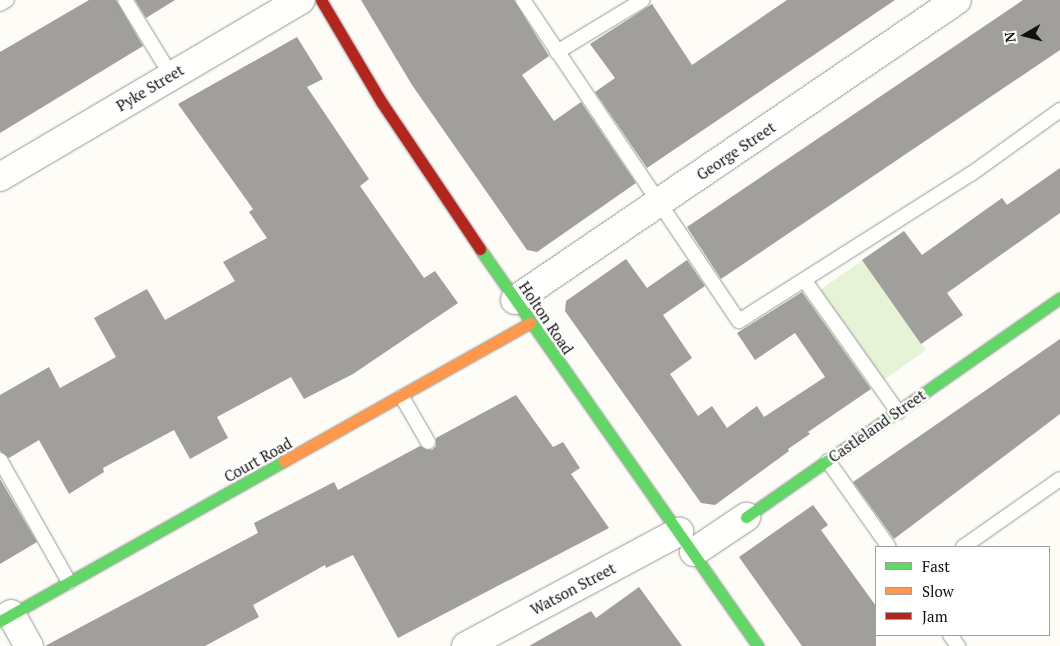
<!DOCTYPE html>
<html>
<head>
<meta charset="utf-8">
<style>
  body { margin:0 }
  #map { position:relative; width:1060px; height:646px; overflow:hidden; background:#fdfcf7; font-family:"PT Serif",serif }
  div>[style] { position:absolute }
  .green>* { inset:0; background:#e7f3d7; transform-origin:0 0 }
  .building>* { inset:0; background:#a19f9c }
  .roads { filter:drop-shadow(0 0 1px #979795) drop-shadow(0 0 1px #979795) }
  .lane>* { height:14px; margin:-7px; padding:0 7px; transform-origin:7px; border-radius:7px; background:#fffffe }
  .street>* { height:28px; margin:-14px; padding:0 14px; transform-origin:14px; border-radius:14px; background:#fffffe }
  .fast>* { height:11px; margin:-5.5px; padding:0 5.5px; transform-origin:5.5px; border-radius:5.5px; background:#63d668 }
  .slow>* { height:11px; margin:-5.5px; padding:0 5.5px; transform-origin:5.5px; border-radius:5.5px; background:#ff974d }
  .jam>* { height:11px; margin:-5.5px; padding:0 5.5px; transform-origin:5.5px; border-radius:5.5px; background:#b3261e }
  span { translate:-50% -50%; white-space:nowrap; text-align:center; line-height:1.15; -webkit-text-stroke:5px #fff; paint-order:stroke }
  .street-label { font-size:15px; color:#111 }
  .legend { position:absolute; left:875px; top:546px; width:175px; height:90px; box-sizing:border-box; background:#fff; border:1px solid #a0a0a0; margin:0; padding:6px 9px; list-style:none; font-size:15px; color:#111 }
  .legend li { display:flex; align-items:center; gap:10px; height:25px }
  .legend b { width:25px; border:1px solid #a0a0a0 }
  .north { position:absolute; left:1000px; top:10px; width:50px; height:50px; -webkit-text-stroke:4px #fff; paint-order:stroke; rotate:262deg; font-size:14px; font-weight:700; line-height:20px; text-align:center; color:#111 }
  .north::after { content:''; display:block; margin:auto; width:18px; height:22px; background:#111; clip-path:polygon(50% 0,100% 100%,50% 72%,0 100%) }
</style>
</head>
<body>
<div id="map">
  <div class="green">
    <i style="left:863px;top:260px;width:110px;height:52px;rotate:55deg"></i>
  </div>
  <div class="building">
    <i style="clip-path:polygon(89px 0,116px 0,143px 46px,0 133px,0 52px)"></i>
    <i style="clip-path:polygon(135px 0,175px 0,146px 18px)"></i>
    <i style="clip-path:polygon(361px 0,514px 0,549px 56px,522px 75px,554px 121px,581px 102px,636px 183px,537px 252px,527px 250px,412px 85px)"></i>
    <i style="clip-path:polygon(787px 0,895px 0,647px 168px,595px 92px,615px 78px,590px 44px,652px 4px,692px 65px)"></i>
    <i style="clip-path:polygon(1023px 0,1060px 0,1060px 50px,721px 279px,687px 227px)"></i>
    <i style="clip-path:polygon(297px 37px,323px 79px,307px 87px,369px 179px,360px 186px,424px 278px,435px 271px,458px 303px,353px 374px,304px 399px,291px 377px,217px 417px,228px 438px,190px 459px,174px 430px,103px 468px,104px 472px,69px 494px,39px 440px,9px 458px,0 451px,0 395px,49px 367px,60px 388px,116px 357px,94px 318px,147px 289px,165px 320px,235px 281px,223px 262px,267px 238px,249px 212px,253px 209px,178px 104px)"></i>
    <i style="clip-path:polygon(1060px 168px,1060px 213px,947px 293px,963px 315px,921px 344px,862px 260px,904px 231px,922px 255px,1002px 198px,1007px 205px)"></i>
    <i style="clip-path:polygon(626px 259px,647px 288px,687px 260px,705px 286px,663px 315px,692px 358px,670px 374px,698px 416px,712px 406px,727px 428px,757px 406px,764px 417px,825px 377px,795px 333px,755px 360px,737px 333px,802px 292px,871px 389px,808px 432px,810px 434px,788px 449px,789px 451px,715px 505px,701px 503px,565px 311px,566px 301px)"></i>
    <i style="clip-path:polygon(1060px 339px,1060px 414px,894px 539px,853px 482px)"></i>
    <i style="clip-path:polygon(516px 395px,553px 447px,563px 442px,580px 468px,571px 474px,609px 528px,398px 638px,353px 555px,326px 568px,325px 565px,253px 605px,259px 617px,205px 646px,45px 646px,258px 533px,254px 523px,334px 482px,338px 490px,420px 446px,432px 450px,436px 446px,436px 438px)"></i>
    <i style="clip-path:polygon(0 479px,37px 542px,0 564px)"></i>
    <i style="clip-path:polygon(813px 505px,828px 525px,821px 530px,876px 606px,876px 646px,802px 646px,739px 557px)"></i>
    <i style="clip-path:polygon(639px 587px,682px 646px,529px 646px,591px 611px,596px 618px)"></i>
  </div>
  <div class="roads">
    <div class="lane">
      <i style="left:125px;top:0;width:88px;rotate:58.5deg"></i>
      <i style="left:523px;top:0;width:387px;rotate:56.1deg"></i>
      <i style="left:739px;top:321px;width:275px;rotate:-32.4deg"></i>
      <i style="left:971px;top:174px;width:110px;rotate:-35.7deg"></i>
      <i style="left:0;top:4px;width:8px;rotate:-30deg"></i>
      <i style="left:557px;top:52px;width:100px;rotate:-31.2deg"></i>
      <i style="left:805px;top:281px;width:161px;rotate:54.6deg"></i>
      <i style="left:402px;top:397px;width:52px;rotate:60deg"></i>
      <i style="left:0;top:460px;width:140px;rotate:60.5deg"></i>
      <i style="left:828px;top:461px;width:105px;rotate:54.7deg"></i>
      <i style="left:963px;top:547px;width:118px;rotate:-35deg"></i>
      <i style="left:950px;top:635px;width:14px;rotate:54deg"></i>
    </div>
    <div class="street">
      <i style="left:0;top:177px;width:349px;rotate:-30.5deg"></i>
      <i style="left:515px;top:300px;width:534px;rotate:-34.17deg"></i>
      <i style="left:694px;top:552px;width:63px;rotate:-33.9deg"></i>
      <i style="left:11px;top:614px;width:37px;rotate:61deg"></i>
      <i style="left:466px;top:646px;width:242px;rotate:-28.2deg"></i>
    </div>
    <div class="fast">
      <i style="left:480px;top:249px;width:485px;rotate:55deg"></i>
      <i style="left:746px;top:517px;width:383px;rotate:-34.9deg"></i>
      <i style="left:0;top:621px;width:326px;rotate:-29.4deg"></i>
    </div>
    <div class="slow">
      <i style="left:284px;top:461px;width:282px;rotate:-29.3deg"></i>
    </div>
    <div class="jam">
      <i style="left:321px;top:0;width:120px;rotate:59.4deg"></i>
      <i style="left:382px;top:103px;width:176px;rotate:56.1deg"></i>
    </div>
  </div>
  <div class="street-label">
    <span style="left:150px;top:88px;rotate:-31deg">Pyke Street</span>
    <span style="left:736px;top:151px;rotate:-34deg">George Street</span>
    <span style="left:546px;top:318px;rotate:56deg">Holton Road</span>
    <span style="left:877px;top:426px;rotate:-35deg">Castleland Street</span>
    <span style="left:258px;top:460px;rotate:-29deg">Court Road</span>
    <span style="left:573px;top:589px;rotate:-28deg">Watson Street</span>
  </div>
  <ul class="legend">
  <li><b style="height:6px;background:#63d668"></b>Fast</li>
  <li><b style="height:6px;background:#ff974d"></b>Slow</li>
  <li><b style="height:6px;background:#b3261e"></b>Jam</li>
  </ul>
  <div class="north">N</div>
</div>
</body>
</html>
